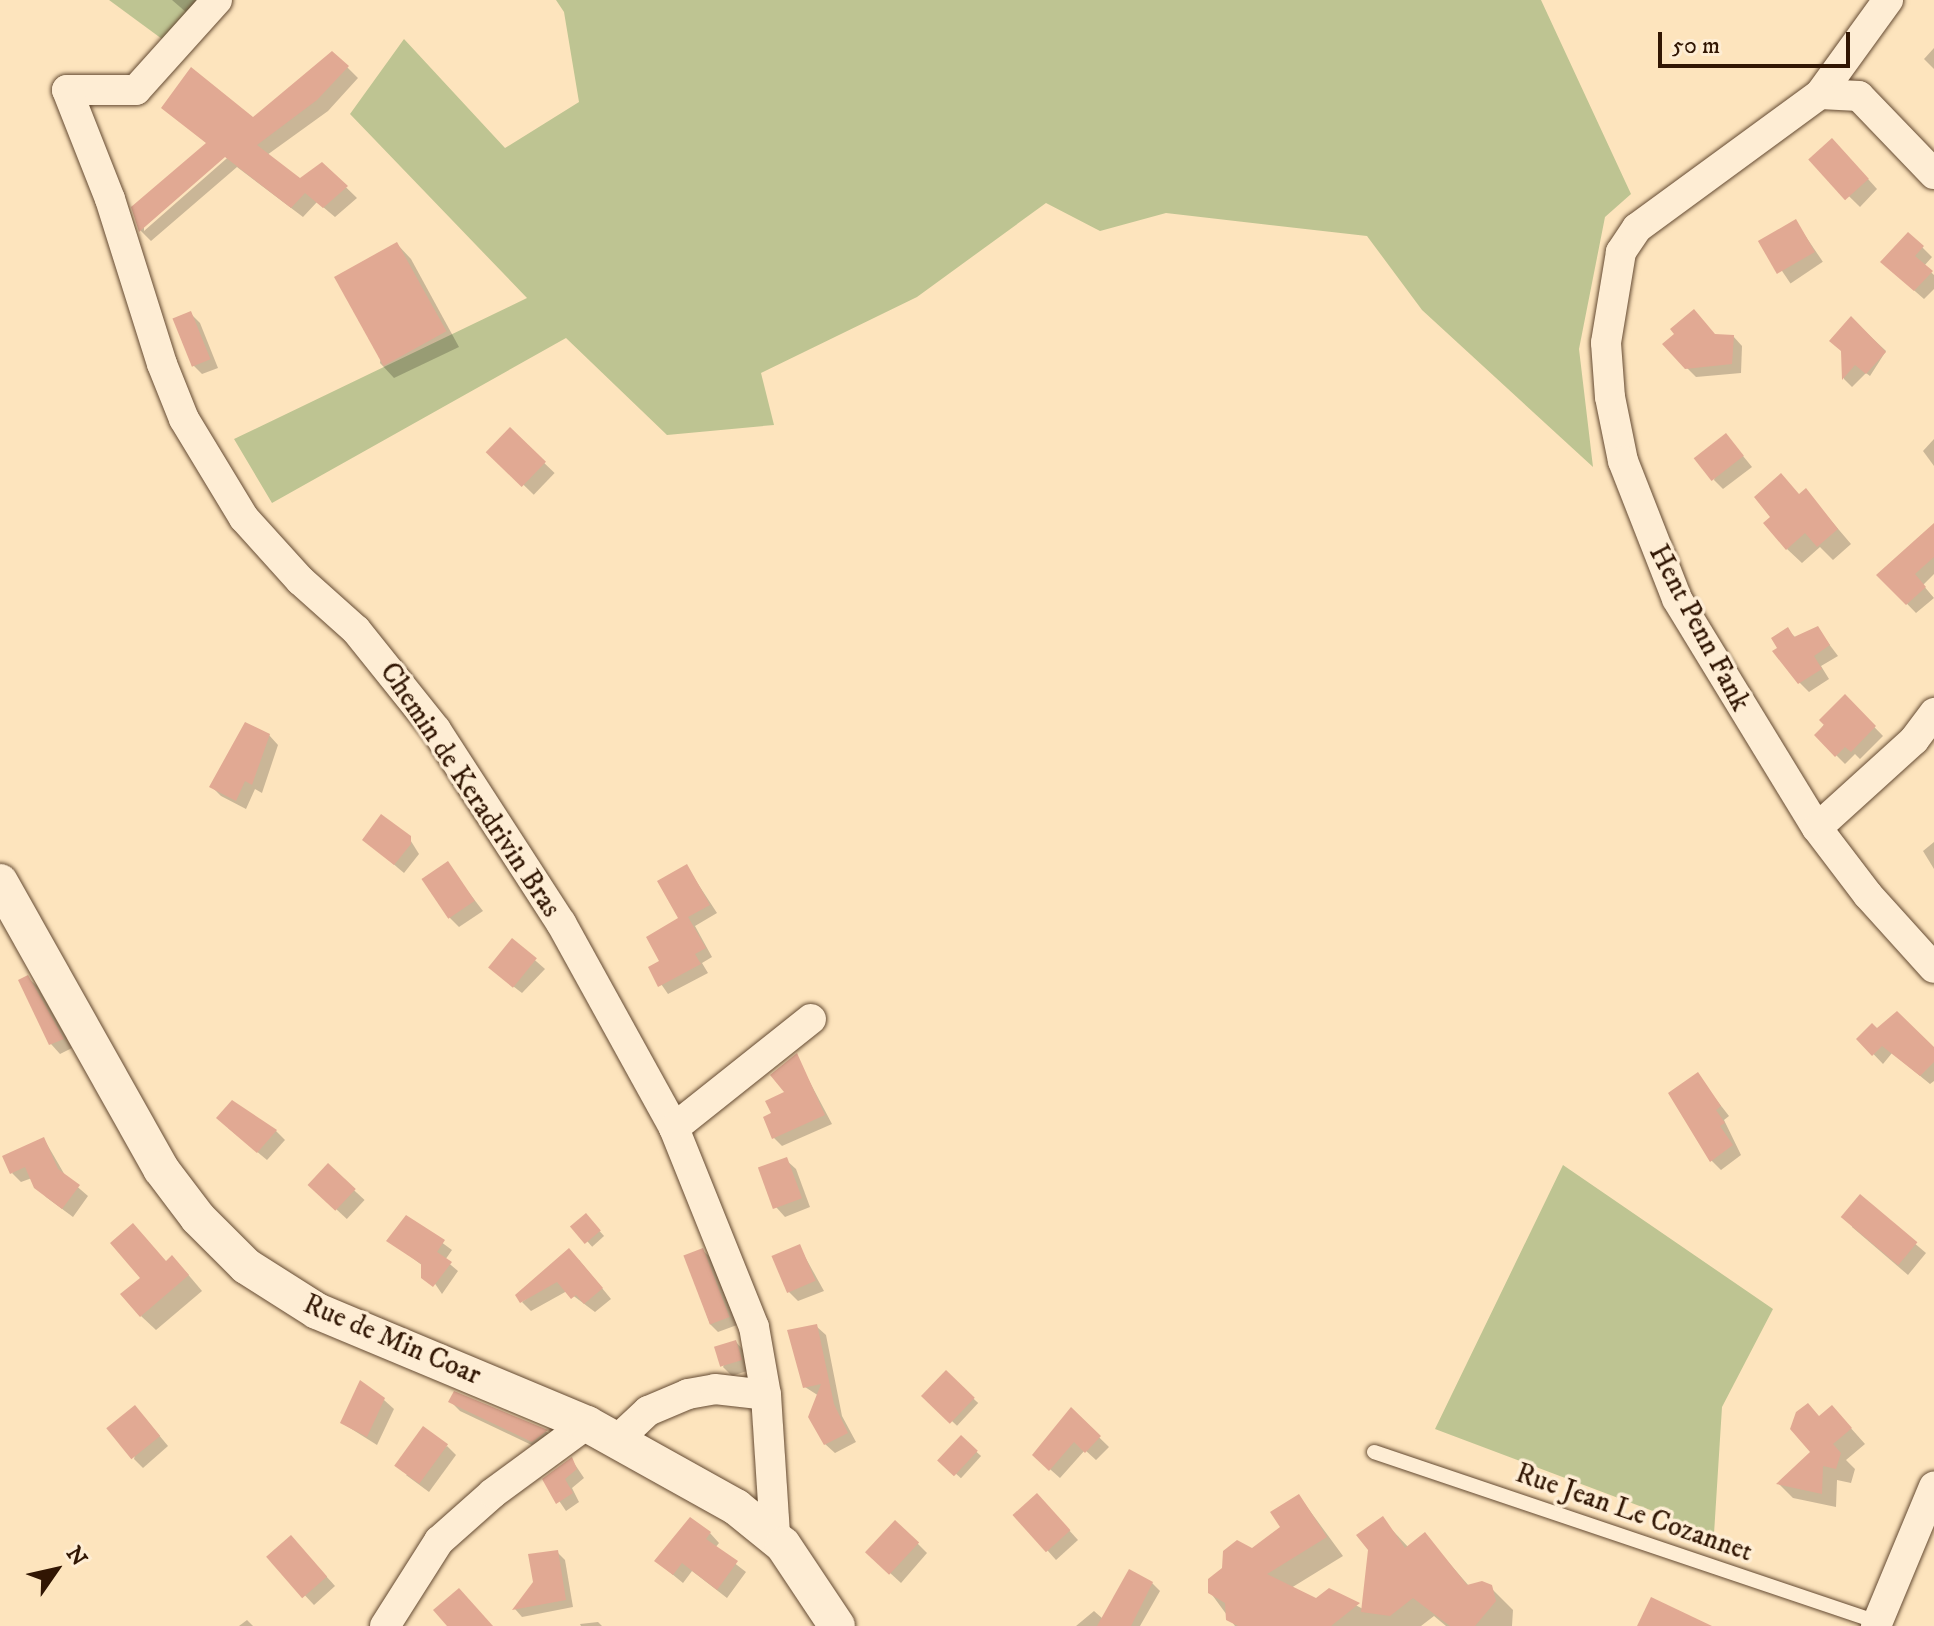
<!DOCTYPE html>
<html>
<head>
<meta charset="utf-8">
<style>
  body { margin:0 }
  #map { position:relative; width:1934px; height:1626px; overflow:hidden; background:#fde4bd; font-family:"IM FELL DW Pica",serif }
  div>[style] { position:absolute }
  .green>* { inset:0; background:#bec492 }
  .shadow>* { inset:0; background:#0003; transform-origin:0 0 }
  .building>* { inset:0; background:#e1a993; transform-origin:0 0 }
  .roads { filter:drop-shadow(0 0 2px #644a32) drop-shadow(0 0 2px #644a32) }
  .service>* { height:14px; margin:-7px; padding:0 7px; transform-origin:7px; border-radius:7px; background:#feedd4 }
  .minor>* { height:30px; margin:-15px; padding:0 15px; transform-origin:15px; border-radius:15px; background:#feedd4 }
  .tertiary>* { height:36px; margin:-18px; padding:0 18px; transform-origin:18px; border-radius:18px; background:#feedd4 }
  span { translate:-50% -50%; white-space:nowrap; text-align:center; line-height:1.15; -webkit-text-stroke:7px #feedd4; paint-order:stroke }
  .street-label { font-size:28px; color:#311603 }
  .north { position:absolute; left:16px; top:1530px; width:80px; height:80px; -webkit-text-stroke:6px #feedd4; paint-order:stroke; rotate:56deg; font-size:22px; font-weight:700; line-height:32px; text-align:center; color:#311603 }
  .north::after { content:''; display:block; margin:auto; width:28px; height:36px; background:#311603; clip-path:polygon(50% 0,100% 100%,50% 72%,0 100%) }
  .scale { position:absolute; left:1658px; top:32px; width:192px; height:36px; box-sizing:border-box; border:4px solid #311603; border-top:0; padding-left:10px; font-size:24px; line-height:28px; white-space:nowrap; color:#311603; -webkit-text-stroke:6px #feedd4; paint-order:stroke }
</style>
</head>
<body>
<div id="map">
  <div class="green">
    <i style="clip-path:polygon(109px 0,224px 0,177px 50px)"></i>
    <i style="clip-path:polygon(556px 0,1541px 0,1631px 194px,1605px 217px,1579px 349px,1593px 467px,1422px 310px,1367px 236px,1166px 213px,1100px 231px,1046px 203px,917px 297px,761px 373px,774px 425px,667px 435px,566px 338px,272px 503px,234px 439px,527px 298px,350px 114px,404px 39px,505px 148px,579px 102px,564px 12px)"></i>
    <i style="clip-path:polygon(1563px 1165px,1773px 1309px,1722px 1407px,1714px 1534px,1435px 1429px)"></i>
  </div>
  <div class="shadow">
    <i style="clip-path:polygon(172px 0,224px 0,202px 26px)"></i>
    <i style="clip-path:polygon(1934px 48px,1934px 69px,1924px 59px)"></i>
    <i style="clip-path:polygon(evenodd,347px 67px,358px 78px,328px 111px,267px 155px,301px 181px,322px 164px,357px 198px,335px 217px,317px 202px,303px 217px,237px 167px,151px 241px,141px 231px,134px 208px,208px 144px,163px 108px,253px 120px,347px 67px,231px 149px,234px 152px,144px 231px,144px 225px,231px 149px)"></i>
    <i style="clip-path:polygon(1842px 150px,1877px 189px,1860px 207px,1813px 161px)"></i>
    <i style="left:1796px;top:222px;width:48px;height:39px;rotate:56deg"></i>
    <i style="clip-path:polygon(397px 244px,411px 259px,459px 347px,394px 378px,380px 363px)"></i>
    <i style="clip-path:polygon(1922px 247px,1932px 257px,1924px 266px,1934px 275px,1934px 289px,1924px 299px,1892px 271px)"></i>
    <i style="clip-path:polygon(190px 313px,200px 323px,218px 368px,202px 374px,192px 364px)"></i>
    <i style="clip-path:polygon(1852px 319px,1886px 351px,1870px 376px,1866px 373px,1852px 387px,1844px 379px,1843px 351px)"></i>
    <i style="clip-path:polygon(1716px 336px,1733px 336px,1742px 346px,1741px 373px,1696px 377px,1686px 367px)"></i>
    <i style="left:510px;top:430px;width:62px;height:30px;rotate:44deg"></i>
    <i style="clip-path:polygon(1726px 435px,1752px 467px,1723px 489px,1714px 480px)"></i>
    <i style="clip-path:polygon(1934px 439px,1934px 466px,1923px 451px)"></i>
    <i style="clip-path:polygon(1805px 490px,1851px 544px,1833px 560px,1820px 547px,1802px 563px,1787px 549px)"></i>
    <i style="clip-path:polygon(1934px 541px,1934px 574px,1923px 585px,1934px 598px,1916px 613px,1879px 575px)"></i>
    <i style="clip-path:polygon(1817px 628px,1838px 656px,1821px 666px,1829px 679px,1809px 692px,1799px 682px,1788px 630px,1796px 638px)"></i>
    <i style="clip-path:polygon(1845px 697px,1883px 736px,1860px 759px,1855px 754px,1845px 764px,1816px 735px)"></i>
    <i style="clip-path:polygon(269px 735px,278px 745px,262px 793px,255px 789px,246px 809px,221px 796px,212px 787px)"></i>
    <i style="clip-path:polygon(409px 838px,419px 854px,404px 873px,365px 840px)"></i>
    <i style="clip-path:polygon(1934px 842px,1934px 869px,1923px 851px)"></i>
    <i style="clip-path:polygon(447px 864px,483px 911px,459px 927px,450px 918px)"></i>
    <i style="clip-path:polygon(687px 867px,717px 913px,695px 926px,712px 957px,702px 963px,708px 973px,668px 994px,650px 968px,662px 962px,681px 919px)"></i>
    <i style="clip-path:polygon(512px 940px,545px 969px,522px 993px,500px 976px)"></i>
    <i style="clip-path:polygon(27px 977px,37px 986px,72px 1048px,60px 1054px,51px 1044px)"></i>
    <i style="clip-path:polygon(1859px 1039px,1934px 1054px,1934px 1081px,1930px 1084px,1892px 1053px,1883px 1064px)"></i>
    <i style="clip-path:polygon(796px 1056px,832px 1124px,782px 1146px,774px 1138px,774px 1114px,788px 1093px)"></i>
    <i style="clip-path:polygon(1697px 1075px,1729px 1116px,1724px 1120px,1741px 1155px,1721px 1170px,1711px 1160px)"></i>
    <i style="clip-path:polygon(228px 1128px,276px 1131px,285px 1140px,267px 1160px)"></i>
    <i style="clip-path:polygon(44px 1139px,66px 1177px,88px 1196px,73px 1217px,46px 1197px,32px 1178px,21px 1182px,12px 1173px)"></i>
    <i style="clip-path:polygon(786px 1160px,796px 1169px,810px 1207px,785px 1217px,776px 1207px)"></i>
    <i style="left:328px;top:1166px;width:50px;height:26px;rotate:43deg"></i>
    <i style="clip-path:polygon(1860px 1197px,1926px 1253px,1908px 1275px,1852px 1227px)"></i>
    <i style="left:586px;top:1216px;width:27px;height:16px;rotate:48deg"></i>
    <i style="clip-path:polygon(407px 1217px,452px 1250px,445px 1260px,458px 1271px,442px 1294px,423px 1266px,389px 1240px)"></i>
    <i style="clip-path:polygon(799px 1246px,824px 1291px,798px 1301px,789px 1292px)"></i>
    <i style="clip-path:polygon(702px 1250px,711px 1258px,737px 1325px,718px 1332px,710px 1324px,686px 1256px)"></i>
    <i style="clip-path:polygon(579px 1260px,611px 1299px,595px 1312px,567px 1291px,531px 1311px,522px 1302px)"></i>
    <i style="clip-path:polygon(167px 1262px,186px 1272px,202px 1291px,156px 1330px,141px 1316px)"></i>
    <i style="clip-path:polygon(816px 1326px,826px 1335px,842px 1416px,856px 1442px,835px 1453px,825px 1444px,819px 1396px,805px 1387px)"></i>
    <i style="clip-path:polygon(736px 1342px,745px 1352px,750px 1370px,732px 1376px,723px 1367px)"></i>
    <i style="left:946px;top:1373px;width:44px;height:31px;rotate:43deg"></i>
    <i style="clip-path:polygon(455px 1394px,547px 1432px,556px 1441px,542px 1450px,460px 1411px,451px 1402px)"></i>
    <i style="clip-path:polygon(384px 1400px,394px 1409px,377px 1445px,342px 1423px)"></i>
    <i style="clip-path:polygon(1832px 1407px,1865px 1444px,1846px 1460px,1855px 1469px,1851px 1483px,1837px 1480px,1836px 1507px,1793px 1498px,1779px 1484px,1813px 1452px,1820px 1418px)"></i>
    <i style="clip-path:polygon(1071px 1410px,1109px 1447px,1096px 1460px,1085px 1450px,1060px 1478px,1034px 1455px)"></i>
    <i style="clip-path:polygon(144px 1417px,168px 1446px,143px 1468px,134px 1459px)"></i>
    <i style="left:961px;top:1438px;width:27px;height:30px;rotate:42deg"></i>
    <i style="clip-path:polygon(447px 1446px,456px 1455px,429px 1492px,406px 1475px)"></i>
    <i style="clip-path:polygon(572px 1460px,584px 1478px,572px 1488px,579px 1502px,566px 1511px,545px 1480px)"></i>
    <i style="clip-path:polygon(1299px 1496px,1343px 1556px,1291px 1588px,1317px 1600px,1329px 1591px,1363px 1609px,1382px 1519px,1409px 1548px,1425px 1535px,1469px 1586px,1493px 1590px,1513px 1610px,1512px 1626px,1446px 1626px,1434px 1616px,1421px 1626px,1235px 1626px,1210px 1592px,1282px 1528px)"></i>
    <i style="clip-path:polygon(1046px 1505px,1078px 1540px,1056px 1560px,1016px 1515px)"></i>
    <i style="clip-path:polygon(710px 1533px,719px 1543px,715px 1548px,746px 1572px,727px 1598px,692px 1571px,683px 1583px,656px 1561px)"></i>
    <i style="clip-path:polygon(917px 1543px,927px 1553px,901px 1583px,876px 1560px)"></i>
    <i style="clip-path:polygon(300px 1547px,335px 1586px,314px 1605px,270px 1558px)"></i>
    <i style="clip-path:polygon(557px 1552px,565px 1560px,573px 1607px,522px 1617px,515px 1609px)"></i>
    <i style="clip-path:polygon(1152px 1583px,1160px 1591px,1140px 1626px,1076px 1626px,1094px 1611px,1103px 1619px)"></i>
    <i style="clip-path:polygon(247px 1620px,253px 1626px,239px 1626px)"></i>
    <i style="clip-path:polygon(598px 1622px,602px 1626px,581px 1626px,580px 1624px)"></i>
  </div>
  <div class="building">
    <i style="clip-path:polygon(332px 51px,349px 66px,317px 100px,257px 145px,300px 178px,322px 162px,348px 186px,323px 208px,305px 193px,291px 208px,225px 157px,139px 232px,131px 207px,206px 143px,161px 108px,191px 67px,253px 117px)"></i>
    <i style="left:1832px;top:138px;width:55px;height:32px;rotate:48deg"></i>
    <i style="left:1796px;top:219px;width:38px;height:44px;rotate:60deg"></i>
    <i style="clip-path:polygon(1908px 232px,1924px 246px,1915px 256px,1933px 271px,1914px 291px,1880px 262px)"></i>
    <i style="left:397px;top:242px;width:102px;height:72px;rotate:61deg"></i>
    <i style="clip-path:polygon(1694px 309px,1715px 334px,1734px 335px,1732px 364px,1685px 369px,1662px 344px,1674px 334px,1670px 329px)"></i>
    <i style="left:191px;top:311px;width:52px;height:20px;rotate:68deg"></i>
    <i style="clip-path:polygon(1851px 316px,1886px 352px,1866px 374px,1855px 365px,1842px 380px,1841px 351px,1829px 341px)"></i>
    <i style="left:510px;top:427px;width:50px;height:35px;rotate:44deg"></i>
    <i style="left:1726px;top:433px;width:29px;height:41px;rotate:52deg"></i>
    <i style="clip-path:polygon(1781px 473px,1799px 494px,1806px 488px,1838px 529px,1817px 547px,1805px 533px,1786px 550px,1763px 523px,1770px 517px,1754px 497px)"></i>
    <i style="clip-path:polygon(1934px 523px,1934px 557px,1915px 574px,1926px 587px,1906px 605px,1876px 575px)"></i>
    <i style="clip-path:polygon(1818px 626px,1830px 645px,1814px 656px,1822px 669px,1798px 684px,1772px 651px,1777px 648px,1771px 638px,1788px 627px,1794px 637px)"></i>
    <i style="clip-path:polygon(1845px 694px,1876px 726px,1851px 752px,1845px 747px,1835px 757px,1814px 735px,1824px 725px,1819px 720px)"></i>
    <i style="clip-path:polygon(245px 722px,270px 734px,252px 785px,245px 781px,236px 801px,209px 787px)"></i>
    <i style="clip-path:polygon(381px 814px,411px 836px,411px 844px,394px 865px,362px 840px)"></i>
    <i style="left:448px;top:861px;width:48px;height:32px;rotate:56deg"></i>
    <i style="clip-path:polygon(687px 864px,710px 905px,688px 917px,706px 948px,695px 954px,701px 964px,658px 987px,648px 967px,659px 961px,646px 937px,678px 918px,657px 881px)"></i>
    <i style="left:512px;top:938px;width:32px;height:38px;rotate:39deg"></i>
    <i style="clip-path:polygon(28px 975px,64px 1039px,49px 1045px,18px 980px)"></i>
    <i style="clip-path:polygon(1897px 1011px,1934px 1047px,1934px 1062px,1920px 1076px,1882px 1046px,1872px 1056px,1856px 1039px,1872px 1023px,1877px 1028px)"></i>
    <i style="clip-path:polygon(797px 1053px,825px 1115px,772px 1139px,763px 1117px,771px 1113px,765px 1101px,784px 1092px,770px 1075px)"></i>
    <i style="clip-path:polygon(1698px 1072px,1721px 1106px,1716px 1110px,1725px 1123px,1720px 1126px,1733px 1145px,1710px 1162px,1668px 1093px)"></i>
    <i style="clip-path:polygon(232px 1100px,277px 1130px,257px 1153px,216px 1118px)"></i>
    <i style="clip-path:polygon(44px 1137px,58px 1169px,80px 1185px,62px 1209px,34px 1188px,25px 1167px,10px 1174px,2px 1156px)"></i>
    <i style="left:787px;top:1157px;width:44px;height:31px;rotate:70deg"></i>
    <i style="left:328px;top:1163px;width:38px;height:30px;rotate:43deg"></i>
    <i style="left:1860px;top:1194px;width:75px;height:30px;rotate:40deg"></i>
    <i style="left:586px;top:1213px;width:23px;height:21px;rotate:50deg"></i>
    <i style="clip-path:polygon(406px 1215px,445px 1240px,437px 1252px,452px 1262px,433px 1287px,421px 1278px,421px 1264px,386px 1241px)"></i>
    <i style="clip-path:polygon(133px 1223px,166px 1261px,172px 1255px,189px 1275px,140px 1317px,120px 1294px,140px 1278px,110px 1243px)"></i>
    <i style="left:800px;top:1244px;width:40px;height:31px;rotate:67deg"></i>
    <i style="clip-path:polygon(569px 1248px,603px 1288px,584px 1304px,576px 1295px,571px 1299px,557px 1282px,520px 1303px,515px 1295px)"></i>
    <i style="left:703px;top:1248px;width:74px;height:21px;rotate:69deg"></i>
    <i style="clip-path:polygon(817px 1324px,834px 1404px,848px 1433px,824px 1445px,808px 1417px,821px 1384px,803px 1388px,787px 1330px)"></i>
    <i style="left:736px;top:1340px;width:21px;height:23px;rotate:73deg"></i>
    <i style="left:946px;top:1370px;width:40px;height:36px;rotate:44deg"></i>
    <i style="clip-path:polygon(360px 1380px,385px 1398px,367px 1437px,340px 1423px)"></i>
    <i style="clip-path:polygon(454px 1391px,548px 1430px,532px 1442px,448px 1402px)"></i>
    <i style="clip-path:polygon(1808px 1403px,1819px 1416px,1832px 1405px,1852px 1428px,1833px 1444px,1841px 1453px,1836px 1469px,1823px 1466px,1822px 1494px,1776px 1484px,1810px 1452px,1790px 1429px,1796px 1412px)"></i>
    <i style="left:135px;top:1405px;width:40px;height:37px;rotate:51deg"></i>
    <i style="clip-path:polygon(1071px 1407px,1101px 1436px,1085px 1453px,1074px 1442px,1049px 1471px,1032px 1455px)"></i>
    <i style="left:423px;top:1426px;width:31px;height:49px;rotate:36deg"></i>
    <i style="left:961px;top:1435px;width:23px;height:35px;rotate:43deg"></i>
    <i style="clip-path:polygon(572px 1457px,577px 1469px,565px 1479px,573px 1493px,556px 1504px,542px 1479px)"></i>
    <i style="left:1037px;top:1493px;width:50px;height:33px;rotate:48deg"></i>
    <i style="clip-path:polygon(1299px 1494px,1327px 1537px,1267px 1574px,1316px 1598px,1329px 1588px,1360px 1603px,1331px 1626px,1238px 1626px,1226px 1620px,1225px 1603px,1208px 1593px,1208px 1579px,1222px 1568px,1223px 1551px,1237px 1540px,1252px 1548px,1280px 1527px,1270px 1512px)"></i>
    <i style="clip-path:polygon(1383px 1516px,1405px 1548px,1425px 1532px,1467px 1585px,1482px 1581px,1492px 1585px,1496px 1601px,1475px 1626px,1450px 1626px,1413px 1598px,1390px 1616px,1361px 1612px,1368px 1550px,1356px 1535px)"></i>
    <i style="clip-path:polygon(690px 1517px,711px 1532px,706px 1539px,738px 1561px,717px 1590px,682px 1563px,673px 1575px,654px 1561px)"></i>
    <i style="left:895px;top:1520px;width:33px;height:44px;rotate:43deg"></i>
    <i style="left:291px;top:1535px;width:55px;height:33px;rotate:49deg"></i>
    <i style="clip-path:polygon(558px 1550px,566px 1600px,512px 1610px,533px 1582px,528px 1554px)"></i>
    <i style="clip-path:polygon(1129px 1569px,1153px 1582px,1131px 1626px,1097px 1626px)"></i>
    <i style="clip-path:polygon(459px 1588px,493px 1626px,447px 1626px,433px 1610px)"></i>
    <i style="clip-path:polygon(1651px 1597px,1712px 1626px,1637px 1626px)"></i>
  </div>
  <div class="roads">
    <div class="service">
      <i style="left:1374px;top:1452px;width:531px;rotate:18.67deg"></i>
    </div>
    <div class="minor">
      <i style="left:217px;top:0;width:121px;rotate:132deg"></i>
      <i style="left:136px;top:90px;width:69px;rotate:180deg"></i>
      <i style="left:67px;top:90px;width:117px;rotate:68.5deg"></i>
      <i style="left:110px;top:199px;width:173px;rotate:72.5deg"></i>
      <i style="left:162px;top:364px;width:59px;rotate:68.2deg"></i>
      <i style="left:184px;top:419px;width:116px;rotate:58.8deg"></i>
      <i style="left:244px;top:518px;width:84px;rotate:47.9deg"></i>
      <i style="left:300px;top:580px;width:75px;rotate:41.8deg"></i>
      <i style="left:356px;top:630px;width:128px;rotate:51.3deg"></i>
      <i style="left:436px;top:730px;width:230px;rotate:57.1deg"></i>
      <i style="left:561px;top:923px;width:234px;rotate:61.1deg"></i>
      <i style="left:674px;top:1128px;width:214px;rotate:68.1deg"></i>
      <i style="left:754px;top:1327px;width:69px;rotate:80deg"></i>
      <i style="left:766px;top:1395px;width:141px;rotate:86.3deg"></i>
      <i style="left:1820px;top:94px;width:116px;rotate:-54.1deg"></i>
      <i style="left:1934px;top:174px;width:108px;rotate:-133.9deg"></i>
      <i style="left:1859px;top:96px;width:39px;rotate:-177deg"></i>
      <i style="left:1820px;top:94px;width:227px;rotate:143.8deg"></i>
      <i style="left:1637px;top:228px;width:29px;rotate:124deg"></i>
      <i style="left:1621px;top:252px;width:92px;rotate:99.4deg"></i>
      <i style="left:1606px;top:343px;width:54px;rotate:85.8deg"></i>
      <i style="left:1610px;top:397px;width:65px;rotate:78.5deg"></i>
      <i style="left:1623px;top:461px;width:148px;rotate:68.6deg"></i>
      <i style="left:1677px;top:599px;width:268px;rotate:58.6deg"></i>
      <i style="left:1817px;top:828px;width:84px;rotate:52.7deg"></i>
      <i style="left:1868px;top:895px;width:98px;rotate:47.9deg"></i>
      <i style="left:1817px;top:828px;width:131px;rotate:-42.2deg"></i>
      <i style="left:1914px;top:740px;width:34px;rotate:-53deg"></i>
      <i style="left:674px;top:1128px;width:175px;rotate:-38.5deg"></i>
      <i style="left:616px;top:1441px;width:44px;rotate:-43.2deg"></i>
      <i style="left:648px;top:1411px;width:43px;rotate:-23deg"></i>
      <i style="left:688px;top:1394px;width:27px;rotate:-10deg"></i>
      <i style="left:715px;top:1389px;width:51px;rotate:6.7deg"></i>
      <i style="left:385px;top:1626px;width:101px;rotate:-57.6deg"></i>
      <i style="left:439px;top:1541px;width:72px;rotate:-41.6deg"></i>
      <i style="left:493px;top:1493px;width:117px;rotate:-36.3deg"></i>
      <i style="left:1876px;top:1626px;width:151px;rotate:-67.4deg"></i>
    </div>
    <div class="tertiary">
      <i style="left:0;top:882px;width:329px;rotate:60.7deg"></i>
      <i style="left:161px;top:1169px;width:61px;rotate:52.9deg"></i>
      <i style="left:198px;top:1218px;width:68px;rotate:45deg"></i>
      <i style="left:246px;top:1266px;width:84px;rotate:32.4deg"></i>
      <i style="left:317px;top:1311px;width:293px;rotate:22.7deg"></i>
      <i style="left:587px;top:1424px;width:171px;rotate:29.1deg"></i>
      <i style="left:736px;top:1507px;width:60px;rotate:39deg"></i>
      <i style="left:783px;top:1545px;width:97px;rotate:56.3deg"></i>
    </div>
  </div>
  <div class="street-label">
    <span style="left:1699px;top:628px;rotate:62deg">Hent Penn Fank</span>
    <span style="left:470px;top:790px;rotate:56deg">Chemin de Keradrivin Bras</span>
    <span style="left:392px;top:1340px;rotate:23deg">Rue de Min Coar</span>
    <span style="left:1634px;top:1513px;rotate:19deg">Rue Jean Le Cozannet</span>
  </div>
  <div class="north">N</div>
  <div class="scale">50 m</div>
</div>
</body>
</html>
